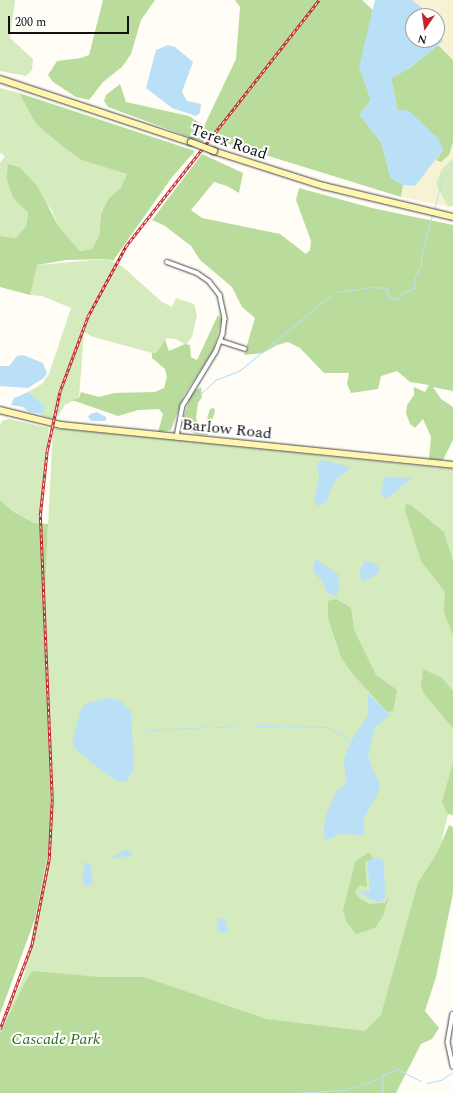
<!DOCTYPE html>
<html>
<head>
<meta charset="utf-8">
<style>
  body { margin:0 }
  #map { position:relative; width:453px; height:1093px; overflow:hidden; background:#fffdf5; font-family:Spectral,serif }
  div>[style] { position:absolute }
  .farmland>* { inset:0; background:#f6f3d4 }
  .green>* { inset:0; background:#d5ebbd }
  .forest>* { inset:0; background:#b9dc9c }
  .water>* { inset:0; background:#b9e0f7 }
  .stream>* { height:1px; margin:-0.5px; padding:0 0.5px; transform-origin:0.5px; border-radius:0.5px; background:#b9e0f7 }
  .roads { filter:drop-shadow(0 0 1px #444) drop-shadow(0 0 1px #444) }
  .street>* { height:3.5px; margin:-1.75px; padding:0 1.75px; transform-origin:1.75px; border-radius:1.75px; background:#fff }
  .secondary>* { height:5.5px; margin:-2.75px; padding:0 2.75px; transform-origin:2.75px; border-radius:2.75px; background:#fff6b0 }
  .rail>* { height:2.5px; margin-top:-1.25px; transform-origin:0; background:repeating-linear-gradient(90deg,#fff 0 3px,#c4262e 0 6px); box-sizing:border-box; border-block:1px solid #c4262e }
  .bridges { filter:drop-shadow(0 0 1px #333) drop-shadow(0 0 1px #333) }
  .secondary-bridge>* { height:5.5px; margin:-2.75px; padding:0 2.75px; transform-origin:2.75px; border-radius:2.75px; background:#fff6b0 }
  span { translate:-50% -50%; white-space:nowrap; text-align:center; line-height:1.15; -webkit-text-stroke:4px #fff; paint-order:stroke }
  .street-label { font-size:16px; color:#111 }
  .park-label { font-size:16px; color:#2f6b1f; font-style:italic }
  .north { position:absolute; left:405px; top:8px; width:40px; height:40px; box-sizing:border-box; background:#fff; border:1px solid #a0a0a0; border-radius:50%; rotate:193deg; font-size:11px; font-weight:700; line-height:16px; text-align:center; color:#111 }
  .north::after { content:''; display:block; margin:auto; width:14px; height:18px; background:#c4262e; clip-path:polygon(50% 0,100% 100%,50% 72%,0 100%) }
  .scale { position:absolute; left:8px; top:16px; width:121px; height:18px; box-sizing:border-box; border:2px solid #111; border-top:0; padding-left:5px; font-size:12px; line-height:14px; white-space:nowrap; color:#111; -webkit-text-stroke:3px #fff; paint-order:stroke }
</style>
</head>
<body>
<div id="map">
  <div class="farmland">
    <i style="clip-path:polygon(412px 0,453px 0,453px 206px,450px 207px,401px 197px,403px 185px,415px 186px,411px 67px,443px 41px,437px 25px,437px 16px,433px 16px)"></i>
  </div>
  <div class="green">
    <i style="clip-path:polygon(0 0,15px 0,10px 38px,33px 59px,32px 70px,26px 76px,0 71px)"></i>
    <i style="clip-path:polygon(0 88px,19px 93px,36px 124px,81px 160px,127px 174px,121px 187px,108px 199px,101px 212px,99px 236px,92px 249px,80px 251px,59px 227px,51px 209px,8px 165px,6px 178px,13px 198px,28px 213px,26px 226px,16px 238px,0 236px,0 163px,5px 156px,0 153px)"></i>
    <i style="clip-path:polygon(453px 158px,453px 205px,448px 207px,436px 184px,442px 169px)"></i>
    <i style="clip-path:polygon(106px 259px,122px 266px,162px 302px,172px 307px,176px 298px,194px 304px,197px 315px,192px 337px,186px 345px,176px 339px,167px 338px,156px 354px,93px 337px,84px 332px,79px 398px,65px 405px,56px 419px,41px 415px,45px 406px,28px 392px,42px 384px,49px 374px,71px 308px,42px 296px,30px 295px,34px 272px,37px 265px)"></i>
    <i style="clip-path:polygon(9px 419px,49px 428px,40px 523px,34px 523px,14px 512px,0 500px,0 426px,2px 421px)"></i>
    <i style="clip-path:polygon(53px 428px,453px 469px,453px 794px,394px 1035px,0 1093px,0 1029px,24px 976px,51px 837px,43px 623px)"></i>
  </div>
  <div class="forest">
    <i style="clip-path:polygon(103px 0,155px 0,141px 20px,131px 54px,122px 67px,103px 82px,89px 100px,76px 97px,53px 82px,48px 75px,57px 61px,81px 58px,89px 55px)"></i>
    <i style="clip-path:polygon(235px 0,362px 0,373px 10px,360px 67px,371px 100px,360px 115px,381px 142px,391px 178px,403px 185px,401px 197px,207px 137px,203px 142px,108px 107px,104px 101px,106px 95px,120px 84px,126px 102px,189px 116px,204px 126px,236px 59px,240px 7px)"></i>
    <i style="clip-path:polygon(438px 45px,453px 60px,453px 142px,449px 155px,441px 162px,436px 160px,443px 150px,397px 109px,391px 78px,411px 67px)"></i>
    <i style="clip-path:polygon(19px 93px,195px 151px,172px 177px,113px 261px,106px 259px,66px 260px,37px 265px,30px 295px,0 287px,0 236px,16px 238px,26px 226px,28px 213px,13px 198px,6px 178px,8px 164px,19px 167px,37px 186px,59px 227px,80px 251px,92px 249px,99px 236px,101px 213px,108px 199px,121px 187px,127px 174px,81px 160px,61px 145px,36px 124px)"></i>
    <i style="clip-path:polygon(202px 154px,243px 173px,239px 193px,227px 186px,214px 182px,191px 210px,202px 218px,280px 234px,306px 254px,310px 250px,311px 241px,296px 200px,299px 188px,372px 208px,453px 225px,453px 391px,433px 387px,441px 399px,453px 407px,453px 440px,443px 460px,429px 459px,431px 437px,423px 419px,415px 428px,410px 424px,406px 413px,407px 405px,414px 395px,414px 387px,425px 392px,429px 385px,410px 382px,397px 371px,381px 376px,378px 389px,351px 393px,347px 384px,349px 373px,324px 373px,300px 348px,288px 342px,277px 345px,263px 353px,244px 355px,255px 318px,242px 307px,232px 287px,200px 260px,191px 246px,165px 226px,152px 220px)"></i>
    <i style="clip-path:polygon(218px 315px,222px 319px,213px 351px,184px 395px,171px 430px,158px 432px,163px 414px,159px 409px,138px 410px,118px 416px,72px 400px,79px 398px,81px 392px,99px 397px,114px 393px,155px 392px,164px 388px,167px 377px,165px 369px,152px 358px,152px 353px,156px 353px,165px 340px,169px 351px,185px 344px,190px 345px,191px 357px,197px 360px)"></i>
    <i style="clip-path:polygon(201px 387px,202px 397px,198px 403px,196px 418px,199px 425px,206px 423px,210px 409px,214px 408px,215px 411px,208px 435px,196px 434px,184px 428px,182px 422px,192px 392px)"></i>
    <i style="clip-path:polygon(0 500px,14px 512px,34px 523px,48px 524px,45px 592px,51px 837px,35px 919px,0 1014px)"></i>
    <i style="clip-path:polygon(406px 504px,411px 505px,444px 532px,453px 561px,453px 636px,444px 612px,445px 592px,421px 561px,405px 510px)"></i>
    <i style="clip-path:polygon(336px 599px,351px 608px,354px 630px,376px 675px,397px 690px,393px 711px,387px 712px,352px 673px,341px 657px,328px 618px,328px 601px)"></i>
    <i style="clip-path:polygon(423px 669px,442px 678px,453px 691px,453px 728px,425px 695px,421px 687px)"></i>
    <i style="clip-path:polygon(453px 762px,453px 815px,448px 814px,442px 802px)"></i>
    <i style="clip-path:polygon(449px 825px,453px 827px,453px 893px,436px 977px,425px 1011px,439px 1028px,432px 1039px,421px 1044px,396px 1093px,0 1093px,0 1034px,23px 986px,32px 971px,99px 977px,144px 977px,266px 1019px,365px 1031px,381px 1015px,418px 883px,437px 853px)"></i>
    <i style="clip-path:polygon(369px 852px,373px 859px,365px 862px,367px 887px,360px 885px,355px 891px,358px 897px,369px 904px,385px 903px,389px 896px,383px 916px,375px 928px,356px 934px,346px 921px,343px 911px,355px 862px)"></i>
  </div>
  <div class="water">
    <i style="clip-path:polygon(375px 0,412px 0,433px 16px,413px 16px,413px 40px,437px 40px,437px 25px,443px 41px,411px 67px,391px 78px,397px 109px,409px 111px,439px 139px,443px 150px,415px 186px,403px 185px,391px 178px,381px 142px,360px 115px,371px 100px,359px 67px)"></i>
    <i style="clip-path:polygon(168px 45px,175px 47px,193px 62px,182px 92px,187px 101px,201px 104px,200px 113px,196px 116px,172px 108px,146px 88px,156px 50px)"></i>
    <i style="clip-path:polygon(23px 355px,43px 363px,47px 373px,44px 378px,28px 388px,0 386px,0 366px,9px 366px,17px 356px)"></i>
    <i style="clip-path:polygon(28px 392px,45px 406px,43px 414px,29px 412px,23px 407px,11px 405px,14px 398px)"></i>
    <i style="clip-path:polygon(97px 412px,106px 417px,106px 421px,91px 421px,88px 417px,90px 414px)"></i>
    <i style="clip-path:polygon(321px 460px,351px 467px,334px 482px,327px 501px,320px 506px,315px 504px,315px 498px,319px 475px,317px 465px)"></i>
    <i style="clip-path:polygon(384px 477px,408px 477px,411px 479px,386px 499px,381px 493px)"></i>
    <i style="clip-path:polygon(315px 559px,338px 574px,339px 588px,337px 596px,327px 593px,323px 582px,313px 572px)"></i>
    <i style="clip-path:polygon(364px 561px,374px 563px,380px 569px,376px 575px,365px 581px,361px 579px,359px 573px)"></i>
    <i style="clip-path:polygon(368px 694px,390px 715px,375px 727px,369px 751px,368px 757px,380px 785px,379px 791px,363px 820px,365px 833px,363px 835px,340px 834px,326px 840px,323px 837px,325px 818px,336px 792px,346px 784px,344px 760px,351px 741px,368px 715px)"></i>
    <i style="clip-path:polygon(108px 698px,119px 700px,131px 711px,134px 770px,126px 782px,119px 782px,109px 776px,77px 751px,72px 743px,80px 711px,85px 704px)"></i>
    <i style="clip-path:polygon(126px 850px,131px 851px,132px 855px,113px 859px,113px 856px)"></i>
    <i style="clip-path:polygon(377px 857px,384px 861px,385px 897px,384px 900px,378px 902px,364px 896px,359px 891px,370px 891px,367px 861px)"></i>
    <i style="clip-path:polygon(85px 862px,91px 865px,93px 883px,85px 887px,82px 879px)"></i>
    <i style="clip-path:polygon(217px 917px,225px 920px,228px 933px,218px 931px)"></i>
  </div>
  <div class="stream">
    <i style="left:434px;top:210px;width:32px;rotate:-76deg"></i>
    <i style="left:442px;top:179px;width:20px;rotate:-57deg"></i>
    <i style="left:337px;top:292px;width:35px;rotate:-8deg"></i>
    <i style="left:372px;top:287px;width:15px;rotate:4deg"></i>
    <i style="left:387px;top:288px;width:9px;rotate:84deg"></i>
    <i style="left:388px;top:297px;width:9px;rotate:18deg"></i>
    <i style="left:397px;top:300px;width:9px;rotate:-54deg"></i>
    <i style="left:402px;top:293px;width:13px;rotate:-23deg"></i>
    <i style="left:414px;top:288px;width:12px;rotate:-85deg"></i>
    <i style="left:415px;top:276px;width:11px;rotate:-56deg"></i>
    <i style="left:421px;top:267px;width:11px;rotate:-90deg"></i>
    <i style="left:421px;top:256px;width:42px;rotate:-75deg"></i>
    <i style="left:196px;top:398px;width:26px;rotate:-43deg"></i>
    <i style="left:215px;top:380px;width:26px;rotate:-21deg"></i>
    <i style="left:239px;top:371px;width:118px;rotate:-39.5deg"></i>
    <i style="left:255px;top:726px;width:27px"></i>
    <i style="left:286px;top:726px;width:41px;rotate:1.4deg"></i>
    <i style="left:327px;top:727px;width:28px;rotate:30deg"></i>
    <i style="left:216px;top:727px;width:20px;rotate:-3deg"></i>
    <i style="left:148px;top:730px;width:64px;rotate:-2.7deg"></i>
    <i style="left:427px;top:1083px;width:14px;rotate:-12deg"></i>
    <i style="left:441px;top:1080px;width:14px;rotate:-34deg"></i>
    <i style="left:296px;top:1093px;width:47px;rotate:-3.7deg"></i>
    <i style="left:343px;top:1090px;width:25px;rotate:-16deg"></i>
    <i style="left:367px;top:1083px;width:33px;rotate:-25deg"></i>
    <i style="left:397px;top:1069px;width:27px;rotate:27deg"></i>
    <i style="left:382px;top:1093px;width:17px;rotate:-87deg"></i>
  </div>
  <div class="roads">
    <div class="street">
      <i style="left:167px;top:262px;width:32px;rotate:20deg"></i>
      <i style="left:197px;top:273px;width:14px;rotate:34deg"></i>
      <i style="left:209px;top:281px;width:18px;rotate:52deg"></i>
      <i style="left:220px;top:295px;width:24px;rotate:78deg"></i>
      <i style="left:225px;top:318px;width:16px;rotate:97deg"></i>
      <i style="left:223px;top:334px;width:19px;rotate:111deg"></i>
      <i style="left:216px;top:352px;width:63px;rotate:121.4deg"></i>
      <i style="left:183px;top:406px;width:32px;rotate:101deg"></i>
      <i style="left:221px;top:341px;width:25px;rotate:18deg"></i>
      <i style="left:453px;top:1014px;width:28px;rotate:100deg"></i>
      <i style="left:448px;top:1042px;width:25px;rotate:78deg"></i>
    </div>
    <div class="secondary">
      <i style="left:0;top:79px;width:201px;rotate:18.3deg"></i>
      <i style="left:214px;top:151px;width:115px;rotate:17.7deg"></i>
      <i style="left:324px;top:186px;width:133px;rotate:13.5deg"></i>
      <i style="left:0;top:410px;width:63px;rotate:13.8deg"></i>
      <i style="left:61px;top:425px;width:394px;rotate:5.8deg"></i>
    </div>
  </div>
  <div class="rail">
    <i style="left:0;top:1029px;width:91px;rotate:-69.4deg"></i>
    <i style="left:32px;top:944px;width:87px;rotate:-78.7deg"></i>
    <i style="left:49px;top:859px;width:60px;rotate:-87.1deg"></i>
    <i style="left:52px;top:799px;width:283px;rotate:-92.4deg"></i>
    <i style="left:40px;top:516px;width:65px;rotate:-83.9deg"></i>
    <i style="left:47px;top:451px;width:61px;rotate:-77.8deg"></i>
    <i style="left:60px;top:391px;width:80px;rotate:-69.5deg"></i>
    <i style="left:88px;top:316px;width:80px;rotate:-61.5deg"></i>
    <i style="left:126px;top:246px;width:313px;rotate:-51.9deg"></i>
  </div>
  <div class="bridges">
    <div class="secondary-bridge">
      <i style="left:191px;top:142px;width:25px;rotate:21deg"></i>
    </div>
  </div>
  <div class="street-label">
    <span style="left:229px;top:142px;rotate:19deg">Terex Road</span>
    <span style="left:227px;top:429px;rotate:6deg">Barlow Road</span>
  </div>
  <div class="park-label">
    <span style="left:56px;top:1039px">Cascade Park</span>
  </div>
  <div class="north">N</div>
  <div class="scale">200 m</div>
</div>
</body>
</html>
